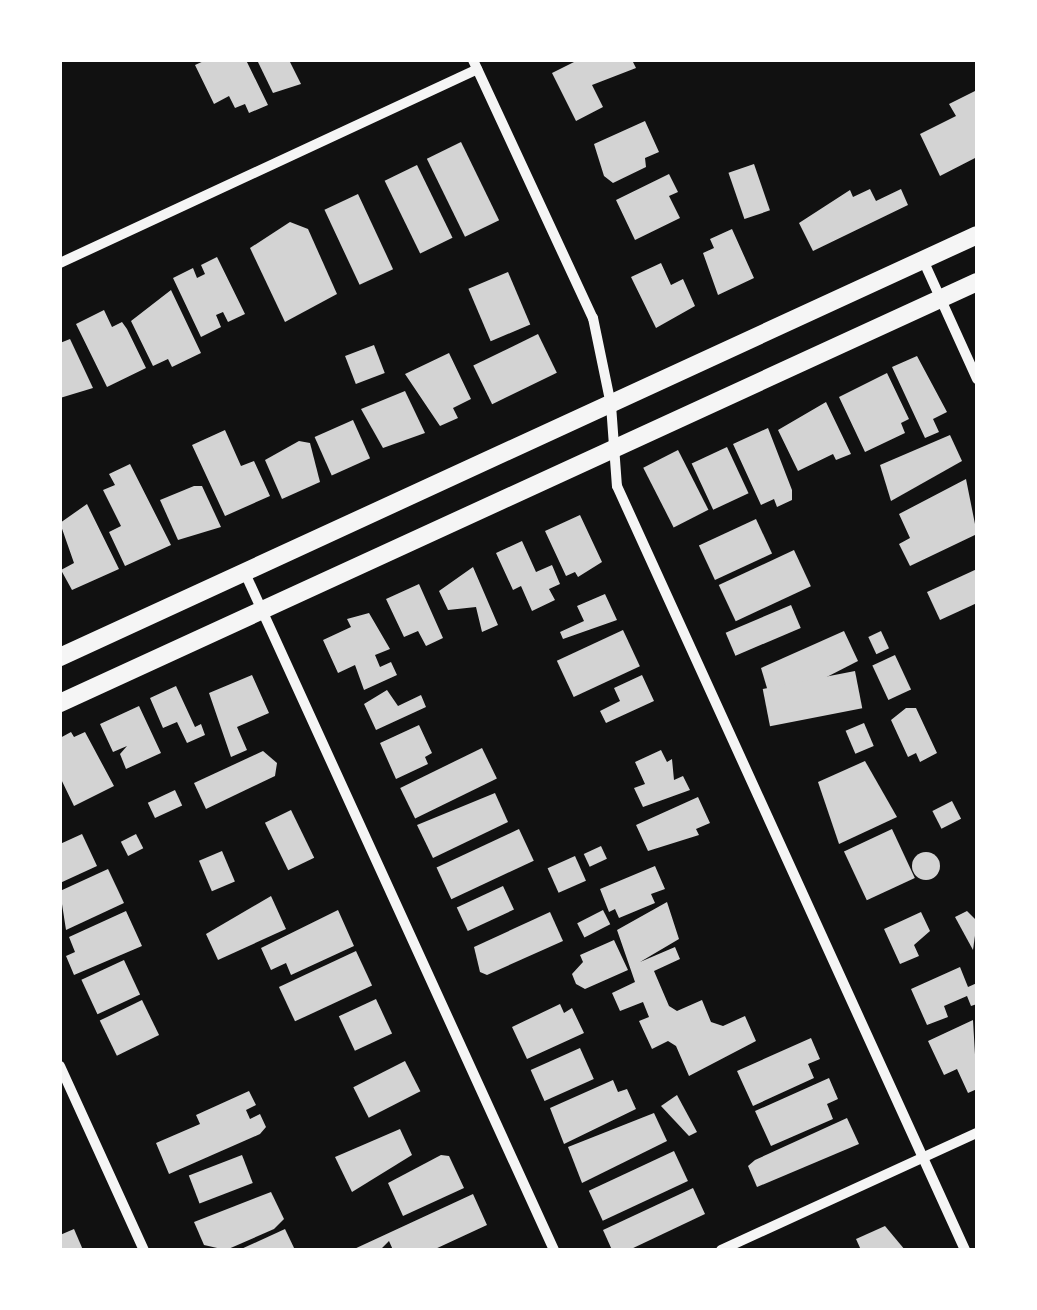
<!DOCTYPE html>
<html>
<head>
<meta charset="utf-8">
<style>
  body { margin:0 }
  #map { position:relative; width:1037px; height:1310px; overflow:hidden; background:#111; font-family:Karla,sans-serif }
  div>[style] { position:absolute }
  .building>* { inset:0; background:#d3d3d3; transform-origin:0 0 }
  .round { border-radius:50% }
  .minor>* { height:10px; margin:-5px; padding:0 5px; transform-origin:5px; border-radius:5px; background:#f5f5f5 }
  .secondary>* { height:18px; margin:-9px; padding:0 9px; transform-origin:9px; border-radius:9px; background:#f5f5f5 }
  span { translate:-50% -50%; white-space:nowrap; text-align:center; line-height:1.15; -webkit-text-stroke:10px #fff; paint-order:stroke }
  .frame { position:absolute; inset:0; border:62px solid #fff; pointer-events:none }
</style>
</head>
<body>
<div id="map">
  <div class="building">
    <i style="clip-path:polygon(206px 60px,246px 60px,268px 105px,249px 113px,245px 104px,235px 108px,229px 96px,214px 104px,195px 65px)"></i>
    <i style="clip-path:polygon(257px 60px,289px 60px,301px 84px,273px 93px)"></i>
    <i style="clip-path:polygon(578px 60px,632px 60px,636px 68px,592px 85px,603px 107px,576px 121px,552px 73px)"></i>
    <i style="clip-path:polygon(977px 90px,977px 157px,940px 176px,920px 134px,956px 116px,949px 104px)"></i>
    <i style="clip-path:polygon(645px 121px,659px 152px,645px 158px,646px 167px,613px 183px,604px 176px,594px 144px)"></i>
    <i style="left:461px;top:142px;width:87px;height:38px;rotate:64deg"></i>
    <i style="left:754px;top:164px;width:49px;height:27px;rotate:71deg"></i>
    <i style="left:417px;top:165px;width:81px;height:36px;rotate:64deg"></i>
    <i style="clip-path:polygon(669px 174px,678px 192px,669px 196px,680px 218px,635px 240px,616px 200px)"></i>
    <i style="clip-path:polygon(870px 189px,876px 201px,901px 189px,908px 205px,813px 251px,799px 223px,850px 190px,853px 197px)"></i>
    <i style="left:358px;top:194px;width:83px;height:37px;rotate:65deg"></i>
    <i style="clip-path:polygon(290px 222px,308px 229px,337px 294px,285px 322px,250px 248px)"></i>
    <i style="clip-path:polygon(732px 229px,754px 278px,718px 295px,703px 253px,714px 248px,710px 239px)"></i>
    <i style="clip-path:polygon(217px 257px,245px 314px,228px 322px,223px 312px,216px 315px,221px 327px,201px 337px,173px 278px,193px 268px,197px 278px,205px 274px,201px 265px)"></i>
    <i style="clip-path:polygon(661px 263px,671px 285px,683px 279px,695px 306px,656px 328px,631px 277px)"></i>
    <i style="left:508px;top:272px;width:57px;height:43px;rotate:67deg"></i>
    <i style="clip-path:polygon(171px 290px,201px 353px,172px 367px,168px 359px,153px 366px,131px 321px)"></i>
    <i style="clip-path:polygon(104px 310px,112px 327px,122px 322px,127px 329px,146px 368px,107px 387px,76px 324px)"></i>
    <i style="left:538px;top:334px;width:43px;height:72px;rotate:64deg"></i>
    <i style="clip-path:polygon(70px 339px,93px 388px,60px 398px,60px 343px)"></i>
    <i style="left:374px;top:345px;width:30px;height:31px;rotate:69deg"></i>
    <i style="clip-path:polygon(449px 353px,471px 399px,453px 408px,458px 418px,440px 426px,405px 374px)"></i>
    <i style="clip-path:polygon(917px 356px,947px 412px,933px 419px,939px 432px,925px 438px,892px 367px)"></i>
    <i style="clip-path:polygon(887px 373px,909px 419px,901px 423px,905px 433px,865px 452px,839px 397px)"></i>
    <i style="clip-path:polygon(405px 391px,425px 433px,383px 448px,361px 409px)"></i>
    <i style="clip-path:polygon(826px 402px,851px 454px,836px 460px,833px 454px,798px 471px,778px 430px)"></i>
    <i style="left:353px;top:420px;width:42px;height:42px;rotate:66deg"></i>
    <i style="clip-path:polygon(768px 428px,792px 490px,792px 500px,777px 507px,774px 499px,761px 505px,733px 444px)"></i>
    <i style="clip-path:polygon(225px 430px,241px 466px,254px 461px,270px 496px,225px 516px,192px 445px)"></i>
    <i style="clip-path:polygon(950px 435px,962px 461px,891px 501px,880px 465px)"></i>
    <i style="clip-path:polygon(299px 441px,310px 443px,320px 482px,282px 499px,265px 460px)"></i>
    <i style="left:727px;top:447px;width:51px;height:39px;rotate:65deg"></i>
    <i style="left:678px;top:450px;width:67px;height:39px;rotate:63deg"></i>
    <i style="clip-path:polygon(130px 464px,171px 545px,125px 566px,109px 532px,121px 526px,103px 490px,115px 485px,109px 474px)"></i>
    <i style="clip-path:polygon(966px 479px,977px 534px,910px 566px,899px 544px,910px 538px,899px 514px)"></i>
    <i style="clip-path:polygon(194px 486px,202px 486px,221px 527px,178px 540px,160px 500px)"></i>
    <i style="clip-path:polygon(87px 504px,119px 569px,72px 590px,61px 570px,74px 563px,60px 523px)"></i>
    <i style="clip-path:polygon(580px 515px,602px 562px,578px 577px,575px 572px,566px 576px,545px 531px)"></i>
    <i style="left:756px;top:519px;width:38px;height:63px;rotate:65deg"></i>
    <i style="clip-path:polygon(522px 541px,536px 572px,552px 565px,560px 584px,549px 589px,555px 600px,532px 611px,521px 586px,513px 590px,496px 553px)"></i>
    <i style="left:794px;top:550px;width:40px;height:83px;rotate:65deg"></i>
    <i style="clip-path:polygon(473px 567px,498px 625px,482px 632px,476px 607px,448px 610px,439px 591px)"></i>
    <i style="clip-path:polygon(977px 569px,977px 603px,940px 620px,927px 592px)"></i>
    <i style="clip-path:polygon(419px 584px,443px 638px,426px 646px,418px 631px,404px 637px,386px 599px)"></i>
    <i style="clip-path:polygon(605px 594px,617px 620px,563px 639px,560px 632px,584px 621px,577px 606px)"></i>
    <i style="left:791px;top:605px;width:25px;height:71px;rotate:67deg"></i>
    <i style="clip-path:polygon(369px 613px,390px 649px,375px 655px,380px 667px,391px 662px,397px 675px,364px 690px,355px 665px,338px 673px,323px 640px,351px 627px,347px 619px)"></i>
    <i style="left:623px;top:630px;width:40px;height:73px;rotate:65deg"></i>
    <i style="clip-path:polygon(844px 631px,858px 661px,772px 705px,761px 668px)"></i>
    <i style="left:881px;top:631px;width:19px;height:14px;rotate:65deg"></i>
    <i style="left:895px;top:655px;width:38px;height:25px;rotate:65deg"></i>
    <i style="left:855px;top:671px;width:38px;height:94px;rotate:79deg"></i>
    <i style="clip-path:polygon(252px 675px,269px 713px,237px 727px,247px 750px,231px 757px,209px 693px)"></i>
    <i style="clip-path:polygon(642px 675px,654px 701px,606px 723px,600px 711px,620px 701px,614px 688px)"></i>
    <i style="clip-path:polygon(176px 686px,195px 727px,201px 724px,205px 735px,187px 743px,177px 722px,163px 728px,150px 698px)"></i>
    <i style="clip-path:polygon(387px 690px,398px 706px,421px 695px,426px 707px,376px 730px,364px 704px)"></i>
    <i style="clip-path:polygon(139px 706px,161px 753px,126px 769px,120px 754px,127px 746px,113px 752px,100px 724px)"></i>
    <i style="clip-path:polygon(906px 708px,916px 708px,937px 753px,920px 762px,916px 753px,908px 757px,891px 720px)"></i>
    <i style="left:864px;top:723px;width:25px;height:20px;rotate:67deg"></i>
    <i style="clip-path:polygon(419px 725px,432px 753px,425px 757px,428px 764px,396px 779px,380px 743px)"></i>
    <i style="clip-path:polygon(71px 732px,74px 737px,85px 732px,114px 786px,74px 806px,60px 777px,60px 738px)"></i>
    <i style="left:482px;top:748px;width:34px;height:91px;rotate:64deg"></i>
    <i style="clip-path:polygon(661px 750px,667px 762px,672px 759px,674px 780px,683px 776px,690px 790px,643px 807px,634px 788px,645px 784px,635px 762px)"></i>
    <i style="clip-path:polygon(263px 751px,277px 763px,275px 776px,206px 809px,194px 783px)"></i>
    <i style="clip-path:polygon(865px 761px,897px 817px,839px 844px,818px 782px)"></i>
    <i style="left:175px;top:790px;width:17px;height:30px;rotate:65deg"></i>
    <i style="clip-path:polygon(495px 793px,508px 822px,433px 858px,417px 825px)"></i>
    <i style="clip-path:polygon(698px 797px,710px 823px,696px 829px,699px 835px,648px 851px,636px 825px)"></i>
    <i style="left:952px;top:801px;width:20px;height:22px;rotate:63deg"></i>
    <i style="left:291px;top:810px;width:53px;height:29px;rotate:64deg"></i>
    <i style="left:519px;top:829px;width:35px;height:91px;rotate:65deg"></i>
    <i style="left:892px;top:829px;width:54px;height:53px;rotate:65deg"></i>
    <i style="clip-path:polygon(82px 834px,97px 866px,60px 883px,60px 844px)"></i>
    <i style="left:136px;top:834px;width:16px;height:17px;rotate:63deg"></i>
    <i style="left:601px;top:846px;width:14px;height:19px;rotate:65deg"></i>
    <i style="left:222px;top:851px;width:33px;height:25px;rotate:67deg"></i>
    <i class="round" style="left:912px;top:852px;width:28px;height:28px"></i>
    <i style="left:575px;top:856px;width:27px;height:30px;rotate:66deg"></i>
    <i style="clip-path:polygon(655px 866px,665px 889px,651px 894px,655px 903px,619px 918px,615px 909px,609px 912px,600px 889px)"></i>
    <i style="clip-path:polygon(108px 869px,124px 903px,66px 930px,60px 891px)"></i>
    <i style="left:503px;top:886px;width:26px;height:51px;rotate:65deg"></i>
    <i style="clip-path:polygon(271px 896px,286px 929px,218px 960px,206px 934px)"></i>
    <i style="clip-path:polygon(667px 902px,679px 939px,640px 962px,675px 947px,680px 959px,654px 971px,669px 1006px,677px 1011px,702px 1000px,711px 1022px,723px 1026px,745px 1016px,756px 1041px,689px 1076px,676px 1046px,668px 1041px,652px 1049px,639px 1021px,649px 1017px,643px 1002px,620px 1011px,612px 993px,635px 982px,617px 930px)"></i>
    <i style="clip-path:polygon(338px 910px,354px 946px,291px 975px,286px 963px,271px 970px,261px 948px)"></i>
    <i style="left:603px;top:910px;width:16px;height:29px;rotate:63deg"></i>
    <i style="clip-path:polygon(126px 911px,142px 946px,74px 975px,66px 956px,75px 952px,69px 937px)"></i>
    <i style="clip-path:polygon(967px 911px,977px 921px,973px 950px,955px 917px)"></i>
    <i style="clip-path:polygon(550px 912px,563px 941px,487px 975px,480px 972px,474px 947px)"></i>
    <i style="clip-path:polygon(921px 912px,930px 931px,914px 945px,919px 956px,900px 964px,884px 929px)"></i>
    <i style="clip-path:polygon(614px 940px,628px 970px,585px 989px,576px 984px,572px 974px,583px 962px,580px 955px)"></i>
    <i style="left:356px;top:951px;width:38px;height:85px;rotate:65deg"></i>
    <i style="left:124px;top:960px;width:38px;height:47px;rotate:65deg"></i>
    <i style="clip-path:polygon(960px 967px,968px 987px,977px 983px,977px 1004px,971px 1006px,967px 996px,944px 1006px,948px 1017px,927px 1025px,911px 989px)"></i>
    <i style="left:376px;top:999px;width:38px;height:41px;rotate:65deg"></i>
    <i style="left:142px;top:1000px;width:39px;height:47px;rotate:64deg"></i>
    <i style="clip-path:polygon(560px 1004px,564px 1013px,572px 1008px,584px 1033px,527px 1059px,512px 1027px)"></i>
    <i style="clip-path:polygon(973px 1020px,977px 1089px,968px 1093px,957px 1069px,944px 1075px,928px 1041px)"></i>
    <i style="clip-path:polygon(811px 1038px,820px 1059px,808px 1064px,814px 1078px,753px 1106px,737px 1071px)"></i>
    <i style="left:580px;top:1048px;width:34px;height:54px;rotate:66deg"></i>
    <i style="left:405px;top:1061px;width:34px;height:58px;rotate:63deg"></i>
    <i style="clip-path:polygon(829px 1078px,838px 1099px,827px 1104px,833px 1119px,771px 1146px,755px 1111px)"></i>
    <i style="clip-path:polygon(613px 1080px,618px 1092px,627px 1089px,636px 1109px,564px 1144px,550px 1108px)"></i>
    <i style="clip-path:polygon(249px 1091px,256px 1105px,246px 1110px,250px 1119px,260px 1114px,266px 1127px,260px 1134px,169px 1174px,156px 1143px,200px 1124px,196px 1115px)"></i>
    <i style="clip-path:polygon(677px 1095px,697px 1132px,689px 1136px,661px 1106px)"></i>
    <i style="clip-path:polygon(654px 1113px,667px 1141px,582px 1183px,568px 1147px)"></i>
    <i style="clip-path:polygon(847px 1118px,859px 1144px,757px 1187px,748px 1166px,755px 1160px)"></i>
    <i style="clip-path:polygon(400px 1129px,412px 1155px,352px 1192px,335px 1157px)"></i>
    <i style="left:674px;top:1151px;width:33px;height:94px;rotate:65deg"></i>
    <i style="left:242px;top:1155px;width:30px;height:57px;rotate:69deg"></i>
    <i style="clip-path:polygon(441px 1155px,449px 1156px,464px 1188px,403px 1216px,388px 1183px)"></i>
    <i style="clip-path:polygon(693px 1188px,705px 1214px,629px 1250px,612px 1250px,603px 1230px)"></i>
    <i style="clip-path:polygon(271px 1192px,284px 1219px,274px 1229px,226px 1250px,204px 1245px,194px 1222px)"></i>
    <i style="clip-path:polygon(473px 1194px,487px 1225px,433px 1250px,393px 1250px,389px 1241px,380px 1250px,352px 1250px)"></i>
    <i style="clip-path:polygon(885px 1226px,905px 1250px,861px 1250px,856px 1239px)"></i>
    <i style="clip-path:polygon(74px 1229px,83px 1250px,60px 1250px,60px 1235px)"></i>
    <i style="clip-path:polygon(285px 1229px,295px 1250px,239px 1250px)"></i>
  </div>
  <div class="minor">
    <i style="left:473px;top:60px;width:285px;rotate:65.1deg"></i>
    <i style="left:593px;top:318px;width:89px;rotate:78.3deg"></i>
    <i style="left:611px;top:405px;width:81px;rotate:85.8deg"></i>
    <i style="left:617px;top:486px;width:840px;rotate:65.51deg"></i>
    <i style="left:923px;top:260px;width:131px;rotate:65.6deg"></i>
    <i style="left:60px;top:263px;width:460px;rotate:-24.9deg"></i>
    <i style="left:244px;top:571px;width:746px;rotate:65.46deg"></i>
    <i style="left:60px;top:1066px;width:202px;rotate:65.5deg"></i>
    <i style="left:721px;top:1250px;width:281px;rotate:-24.6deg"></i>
  </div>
  <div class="secondary">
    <i style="left:60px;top:657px;width:1009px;rotate:-24.71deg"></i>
    <i style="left:60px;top:703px;width:1009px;rotate:-24.66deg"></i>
  </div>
  <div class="frame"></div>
</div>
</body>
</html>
